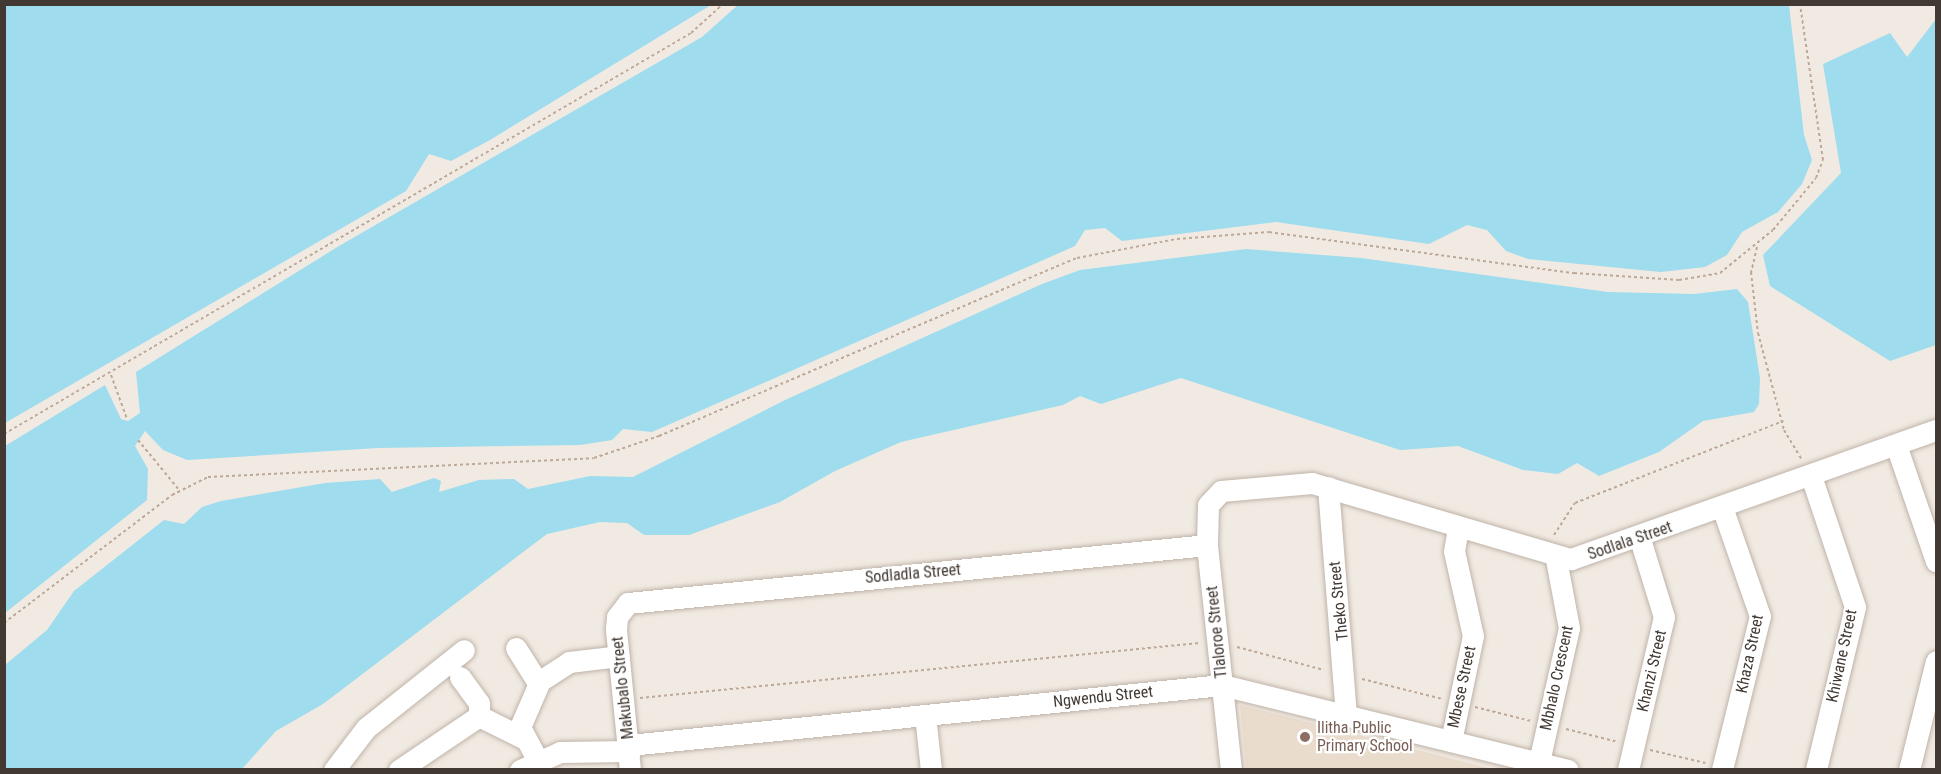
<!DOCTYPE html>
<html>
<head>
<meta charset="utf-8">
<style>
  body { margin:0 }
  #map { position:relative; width:1941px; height:774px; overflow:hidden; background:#f1eae2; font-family:"Roboto Condensed",sans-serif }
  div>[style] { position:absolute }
  .education>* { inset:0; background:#eadccc }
  .water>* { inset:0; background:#9edcee }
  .path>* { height:2px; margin-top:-1px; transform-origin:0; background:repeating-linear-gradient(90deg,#bea997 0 3px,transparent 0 6px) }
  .roads { filter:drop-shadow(0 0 2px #bfb3a8) drop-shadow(0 0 2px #bfb3a8) }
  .minor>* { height:21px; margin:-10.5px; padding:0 10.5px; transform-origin:10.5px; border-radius:10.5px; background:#fff }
  .dots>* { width:16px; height:16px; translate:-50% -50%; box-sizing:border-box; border:3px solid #fff; border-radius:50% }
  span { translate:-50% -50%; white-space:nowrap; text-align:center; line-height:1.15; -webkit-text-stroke:4.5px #fff; paint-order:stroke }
  .street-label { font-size:16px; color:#423933 }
  .education-label { font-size:16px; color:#785e54 }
  .left { translate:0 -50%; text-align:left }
  .frame { position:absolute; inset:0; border:6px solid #423933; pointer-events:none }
</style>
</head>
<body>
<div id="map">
  <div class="education">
    <i style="clip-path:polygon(1240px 705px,1492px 769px,1246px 769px)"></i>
  </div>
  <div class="water">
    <i style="clip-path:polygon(5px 4px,711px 4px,711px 5px,490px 140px,451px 161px,429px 154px,406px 191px,5px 423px)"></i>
    <i style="clip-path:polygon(739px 4px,1789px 5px,1804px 135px,1812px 160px,1802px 184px,1778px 212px,1742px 232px,1727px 255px,1705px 267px,1661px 272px,1528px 259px,1506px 251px,1487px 230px,1467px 225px,1429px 244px,1276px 222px,1122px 241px,1105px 228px,1085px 230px,1075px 246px,652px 432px,623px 429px,612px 440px,580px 445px,378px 448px,187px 460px,163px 450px,145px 431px,135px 446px,148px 469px,147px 500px,5px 613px,5px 446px,105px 385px,121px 419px,128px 421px,140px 413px,136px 372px,339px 246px,702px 37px)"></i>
    <i style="clip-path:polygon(1936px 19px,1936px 345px,1890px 361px,1770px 286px,1763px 255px,1841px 173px,1823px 64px,1890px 33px,1907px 57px)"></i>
    <i style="clip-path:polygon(1246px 249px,1361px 258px,1608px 292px,1694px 294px,1737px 289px,1748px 302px,1760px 378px,1759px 404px,1754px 412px,1703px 421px,1659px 452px,1599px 476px,1577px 463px,1558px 474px,1523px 470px,1458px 446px,1400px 450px,1181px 378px,1101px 404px,1080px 396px,1063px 405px,901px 442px,835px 471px,780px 502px,689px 535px,644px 535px,627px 523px,600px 522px,547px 534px,323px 704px,276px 731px,242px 769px,5px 769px,5px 665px,47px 630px,74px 591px,164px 520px,184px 524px,202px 507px,221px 501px,325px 483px,380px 479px,392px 492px,434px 478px,441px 481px,439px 492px,479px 480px,514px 479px,528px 489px,590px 476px,633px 477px,785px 400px,1042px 284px,1080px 270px)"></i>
  </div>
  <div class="path">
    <i style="left:1757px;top:247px;width:26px;rotate:103deg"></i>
    <i style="left:1751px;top:272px;width:61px;rotate:83.5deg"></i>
    <i style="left:1758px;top:333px;width:100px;rotate:75deg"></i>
    <i style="left:1784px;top:430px;width:35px;rotate:59deg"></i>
    <i style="left:111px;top:375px;width:47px;rotate:70deg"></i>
    <i style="left:4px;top:434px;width:795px;rotate:-30.27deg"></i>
    <i style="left:691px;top:33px;width:43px;rotate:-42.2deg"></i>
    <i style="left:138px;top:440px;width:65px;rotate:50.6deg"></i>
    <i style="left:1554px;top:535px;width:38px;rotate:-57deg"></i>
    <i style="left:1575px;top:503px;width:224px;rotate:-21.5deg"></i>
    <i style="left:4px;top:623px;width:211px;rotate:-37.3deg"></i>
    <i style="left:172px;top:495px;width:40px;rotate:-26.6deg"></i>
    <i style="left:208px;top:477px;width:386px;rotate:-2.8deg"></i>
    <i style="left:594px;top:458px;width:69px;rotate:-18.7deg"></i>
    <i style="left:659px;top:436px;width:454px;rotate:-23.1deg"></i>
    <i style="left:1077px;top:258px;width:102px;rotate:-10.8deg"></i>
    <i style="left:1177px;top:239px;width:92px;rotate:-4.4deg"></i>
    <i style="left:1269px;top:232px;width:308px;rotate:7.7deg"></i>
    <i style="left:1574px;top:273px;width:105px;rotate:3.8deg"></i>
    <i style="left:1679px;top:280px;width:42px;rotate:-9.7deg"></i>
    <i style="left:1720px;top:273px;width:68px;rotate:-39.1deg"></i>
    <i style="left:1773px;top:230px;width:67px;rotate:-50.4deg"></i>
    <i style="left:1816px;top:178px;width:19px;rotate:-69deg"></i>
    <i style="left:1823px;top:160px;width:158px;rotate:-98.4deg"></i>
    <i style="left:1237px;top:647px;width:90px;rotate:14.8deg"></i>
    <i style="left:1362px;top:679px;width:83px;rotate:13.9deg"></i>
    <i style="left:640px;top:698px;width:562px;rotate:-5.62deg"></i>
    <i style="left:1475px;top:707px;width:58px;rotate:14deg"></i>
    <i style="left:1566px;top:729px;width:54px;rotate:14deg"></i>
    <i style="left:1650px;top:750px;width:57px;rotate:13.1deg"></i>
  </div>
  <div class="roads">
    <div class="minor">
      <i style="left:1896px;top:445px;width:123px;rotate:71deg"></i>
      <i style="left:1811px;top:476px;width:138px;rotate:71.4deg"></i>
      <i style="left:1855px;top:607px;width:168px;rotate:103.5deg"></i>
      <i style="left:1328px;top:487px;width:230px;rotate:85.5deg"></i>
      <i style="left:1722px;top:507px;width:115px;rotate:70.8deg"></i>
      <i style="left:1760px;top:616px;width:159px;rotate:103.9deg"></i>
      <i style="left:516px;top:648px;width:41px;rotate:57.8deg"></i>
      <i style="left:460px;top:677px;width:32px;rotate:54deg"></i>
      <i style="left:479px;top:703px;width:13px;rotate:90deg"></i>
      <i style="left:925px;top:715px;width:55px;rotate:83.8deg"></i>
      <i style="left:1451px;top:741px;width:107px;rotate:-78.2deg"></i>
      <i style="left:1473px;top:636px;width:87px;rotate:-102.6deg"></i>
      <i style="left:1454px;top:551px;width:23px;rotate:-80deg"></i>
      <i style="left:629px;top:745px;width:596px;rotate:-5.78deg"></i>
      <i style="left:1222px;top:685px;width:356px;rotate:13.8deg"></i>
      <i style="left:538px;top:761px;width:38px;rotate:-118deg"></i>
      <i style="left:520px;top:727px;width:50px;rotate:-66.5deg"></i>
      <i style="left:540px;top:681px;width:35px;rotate:-33deg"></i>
      <i style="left:569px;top:662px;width:50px;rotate:-6.8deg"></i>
      <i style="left:1539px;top:762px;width:137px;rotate:-77.4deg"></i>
      <i style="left:1569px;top:628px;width:70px;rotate:-100.7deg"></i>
      <i style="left:334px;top:770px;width:53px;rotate:-52.7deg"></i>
      <i style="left:366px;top:728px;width:125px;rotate:-38.5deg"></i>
      <i style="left:399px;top:770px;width:97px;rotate:-34deg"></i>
      <i style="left:479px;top:716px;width:49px;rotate:26.6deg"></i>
      <i style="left:520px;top:770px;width:44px;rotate:-24.2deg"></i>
      <i style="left:560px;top:752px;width:70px;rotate:-0.8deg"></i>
      <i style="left:630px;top:770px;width:142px;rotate:-95.7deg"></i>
      <i style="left:616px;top:629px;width:12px;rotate:-85deg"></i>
      <i style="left:617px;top:617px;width:18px;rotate:-52deg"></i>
      <i style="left:628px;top:603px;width:582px;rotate:-5.72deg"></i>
      <i style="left:1231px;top:770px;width:226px;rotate:-96.1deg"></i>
      <i style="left:1207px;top:545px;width:40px;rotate:-88.6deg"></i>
      <i style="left:1208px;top:505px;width:19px;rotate:-47deg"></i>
      <i style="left:1221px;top:491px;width:91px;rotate:-5deg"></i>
      <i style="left:1312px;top:483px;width:270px;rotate:16.4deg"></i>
      <i style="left:1571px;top:559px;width:387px;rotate:-19.5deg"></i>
      <i style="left:1628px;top:770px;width:157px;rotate:-76.8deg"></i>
      <i style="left:1664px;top:617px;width:82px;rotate:-107.1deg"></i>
      <i style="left:1909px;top:770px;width:112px;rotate:-76.1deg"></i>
    </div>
  </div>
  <div class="dots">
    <i style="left:1305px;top:737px;background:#8d6e63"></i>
  </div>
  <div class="street-label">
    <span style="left:1630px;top:541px;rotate:-19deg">Sodlala Street</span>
    <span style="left:913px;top:574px;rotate:-5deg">Sodladla Street</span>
    <span style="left:1339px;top:601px;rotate:-96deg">Theko Street</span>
    <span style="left:1217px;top:632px;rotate:-96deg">Tlaloroe Street</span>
    <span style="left:1750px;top:654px;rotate:-78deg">Khaza Street</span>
    <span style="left:1842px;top:656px;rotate:-78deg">Khiwane Street</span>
    <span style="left:1652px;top:671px;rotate:-77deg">Khanzi Street</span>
    <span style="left:1557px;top:678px;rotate:-78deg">Mbhalo Crescent</span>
    <span style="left:1462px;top:687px;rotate:-78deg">Mbese Street</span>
    <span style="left:623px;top:688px;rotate:-96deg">Makubalo Street</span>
    <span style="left:1103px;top:697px;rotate:-6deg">Ngwendu Street</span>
  </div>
  <div class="education-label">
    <span class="left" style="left:1317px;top:737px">Ilitha Public<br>Primary School</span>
  </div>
  <div class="frame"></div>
</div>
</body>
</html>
